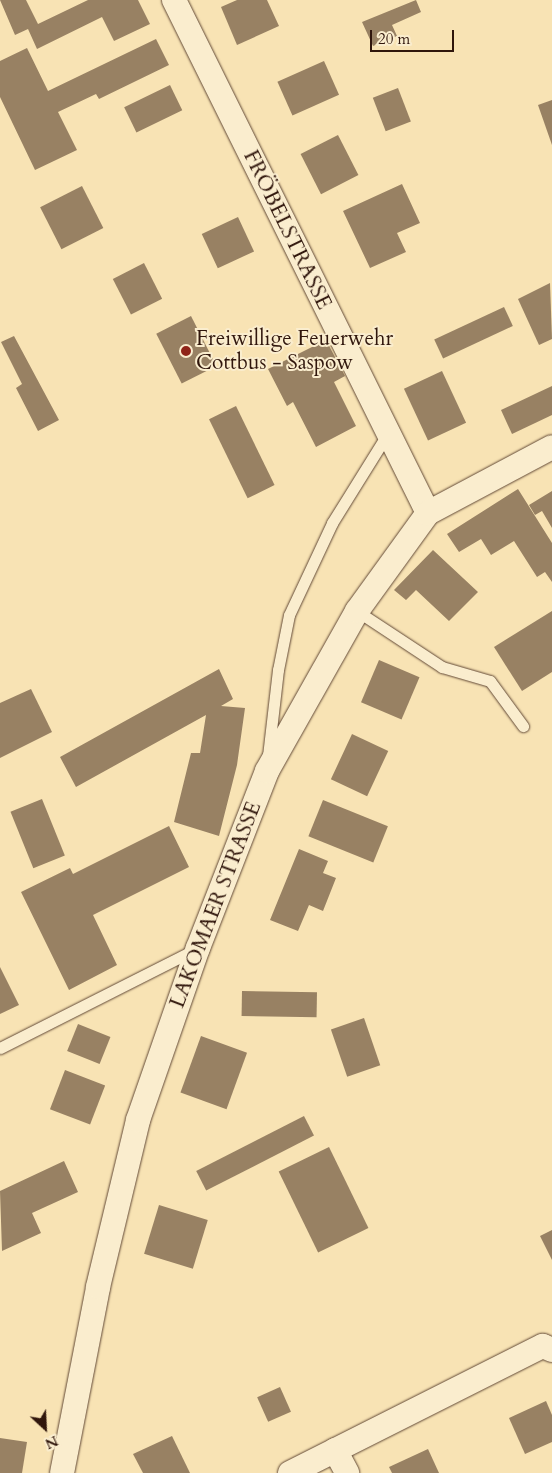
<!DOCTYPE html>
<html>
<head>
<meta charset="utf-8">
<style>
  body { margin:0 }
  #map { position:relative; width:552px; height:1473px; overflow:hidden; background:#f8e3b4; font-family:Cardo,serif }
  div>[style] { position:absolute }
  .building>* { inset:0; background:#988163; transform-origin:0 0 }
  .roads { filter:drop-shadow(0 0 1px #624936) drop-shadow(0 0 1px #624936) }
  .lane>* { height:11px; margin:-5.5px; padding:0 5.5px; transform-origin:5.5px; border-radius:5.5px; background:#faedce }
  .street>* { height:24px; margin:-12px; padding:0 12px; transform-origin:12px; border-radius:12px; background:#faedce }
  .dots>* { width:14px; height:14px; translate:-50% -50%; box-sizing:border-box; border:2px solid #faedce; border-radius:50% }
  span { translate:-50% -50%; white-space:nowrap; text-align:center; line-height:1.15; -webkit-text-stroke:4px #faedce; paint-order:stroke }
  .street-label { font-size:21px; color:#30160c }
  .poi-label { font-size:21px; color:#30160c }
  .left { translate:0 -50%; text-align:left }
  .north { position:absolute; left:20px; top:1403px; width:50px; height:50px; -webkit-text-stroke:4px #faedce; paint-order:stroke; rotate:155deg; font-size:14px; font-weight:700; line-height:20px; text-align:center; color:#30160c }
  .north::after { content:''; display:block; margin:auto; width:18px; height:22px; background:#30160c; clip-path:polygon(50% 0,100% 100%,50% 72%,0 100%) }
  .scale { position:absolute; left:370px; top:30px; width:84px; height:22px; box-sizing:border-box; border:2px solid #30160c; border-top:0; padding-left:6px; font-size:15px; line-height:18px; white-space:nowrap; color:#30160c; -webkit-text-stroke:4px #faedce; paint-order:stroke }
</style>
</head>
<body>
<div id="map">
  <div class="building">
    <i style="clip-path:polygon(0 0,26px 0,38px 24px,88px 0,138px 0,150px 24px,114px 41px,102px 17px,37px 49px,28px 29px,15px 35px)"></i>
    <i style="clip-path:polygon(237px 0,267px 0,279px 26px,237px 45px,221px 7px)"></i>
    <i style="clip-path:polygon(416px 0,421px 12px,392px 25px,397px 36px,373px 46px,362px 22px)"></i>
    <i style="clip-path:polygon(156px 39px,169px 65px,99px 99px,96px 94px,58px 112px,77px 150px,35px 170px,0 97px,0 61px,27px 48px,48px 91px)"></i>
    <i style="left:324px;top:61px;width:37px;height:51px;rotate:66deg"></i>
    <i style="left:170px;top:85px;width:28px;height:51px;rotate:64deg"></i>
    <i style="left:398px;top:88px;width:36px;height:27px;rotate:69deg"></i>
    <i style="clip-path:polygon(552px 100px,552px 145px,538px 105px)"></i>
    <i style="left:338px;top:135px;width:45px;height:42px;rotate:63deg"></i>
    <i style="clip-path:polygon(402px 184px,420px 223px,397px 233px,406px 252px,370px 268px,343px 211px)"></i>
    <i style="left:82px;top:186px;width:47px;height:47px;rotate:63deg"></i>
    <i style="left:238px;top:217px;width:38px;height:40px;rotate:65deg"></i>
    <i style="left:144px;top:263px;width:40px;height:35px;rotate:63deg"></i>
    <i style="clip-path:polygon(550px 283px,552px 339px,539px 345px,518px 299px)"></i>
    <i style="left:504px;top:307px;width:21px;height:77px;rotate:65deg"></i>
    <i style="left:191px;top:316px;width:56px;height:39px;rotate:63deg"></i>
    <i style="clip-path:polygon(14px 336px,59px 420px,38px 431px,16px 388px,22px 384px,1px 342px)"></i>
    <i style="clip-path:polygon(326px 340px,345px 376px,334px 382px,356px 426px,316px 447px,293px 402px,287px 406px,268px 369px)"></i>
    <i style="left:442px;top:371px;width:57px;height:42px;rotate:65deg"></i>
    <i style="clip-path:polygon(552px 386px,552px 415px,512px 434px,501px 410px)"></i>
    <i style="left:236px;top:406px;width:88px;height:30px;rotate:64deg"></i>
    <i style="clip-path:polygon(518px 489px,552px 543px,552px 582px,545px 572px,537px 577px,514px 541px,491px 555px,481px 539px,459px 552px,447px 534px)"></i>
    <i style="clip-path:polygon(552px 491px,552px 528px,542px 511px,535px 515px,529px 505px)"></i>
    <i style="clip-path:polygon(433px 550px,478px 592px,449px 621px,416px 590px,406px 600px,394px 590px)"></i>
    <i style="clip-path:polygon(552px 611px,552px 672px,522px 691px,494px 647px)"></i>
    <i style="left:379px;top:660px;width:44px;height:46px;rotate:23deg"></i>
    <i style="clip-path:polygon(219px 669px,233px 699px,221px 706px,245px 708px,237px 765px,219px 836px,174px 822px,191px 753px,200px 753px,206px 715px,76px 787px,60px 757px)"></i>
    <i style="clip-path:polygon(31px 689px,52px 732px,0 758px,0 703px)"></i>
    <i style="left:352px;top:734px;width:40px;height:50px;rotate:25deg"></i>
    <i style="left:42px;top:799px;width:61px;height:34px;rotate:68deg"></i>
    <i style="left:323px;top:800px;width:70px;height:39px;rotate:22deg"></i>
    <i style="clip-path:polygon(169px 826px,189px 867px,93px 915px,117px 965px,69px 990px,21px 892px,70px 868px,73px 874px)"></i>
    <i style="clip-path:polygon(299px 849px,328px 861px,323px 873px,336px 878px,323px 911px,309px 905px,298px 931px,270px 920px)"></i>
    <i style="clip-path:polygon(0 967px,19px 1005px,0 1014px)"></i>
    <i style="left:242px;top:991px;width:75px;height:25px;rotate:1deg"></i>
    <i style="left:364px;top:1018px;width:50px;height:35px;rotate:71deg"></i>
    <i style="left:78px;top:1024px;width:35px;height:29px;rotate:22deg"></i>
    <i style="left:201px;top:1036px;width:49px;height:60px;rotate:20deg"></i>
    <i style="left:65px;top:1070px;width:43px;height:42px;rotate:21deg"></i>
    <i style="left:304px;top:1116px;width:22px;height:121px;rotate:63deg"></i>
    <i style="left:329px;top:1147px;width:90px;height:56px;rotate:64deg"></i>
    <i style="clip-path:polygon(64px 1161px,78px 1192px,32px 1213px,41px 1233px,2px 1251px,0 1191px)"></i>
    <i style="left:159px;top:1205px;width:51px;height:51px;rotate:17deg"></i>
    <i style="clip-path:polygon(552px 1230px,552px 1260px,540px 1236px)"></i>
    <i style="left:280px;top:1387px;width:27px;height:25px;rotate:66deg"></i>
    <i style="clip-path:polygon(546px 1401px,552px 1415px,552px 1442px,525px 1454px,509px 1418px)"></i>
    <i style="clip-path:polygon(172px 1436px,190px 1473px,143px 1473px,133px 1454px)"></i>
    <i style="clip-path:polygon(0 1438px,27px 1442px,22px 1473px,0 1473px)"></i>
    <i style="clip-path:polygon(428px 1449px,439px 1473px,392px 1473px,389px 1467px)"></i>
  </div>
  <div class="roads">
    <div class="lane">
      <i style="left:357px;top:611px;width:102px;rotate:33.4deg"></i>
      <i style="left:442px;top:667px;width:50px;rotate:16.3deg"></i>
      <i style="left:490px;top:681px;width:56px;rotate:53.7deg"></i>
      <i style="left:268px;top:756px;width:87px;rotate:-83.4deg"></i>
      <i style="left:278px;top:670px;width:56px;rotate:-78.7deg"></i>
      <i style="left:289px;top:615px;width:102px;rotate:-64.9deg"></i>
      <i style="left:332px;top:523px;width:106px;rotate:-58.1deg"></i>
      <i style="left:0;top:1048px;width:220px;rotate:-26.8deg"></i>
    </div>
    <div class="street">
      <i style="left:174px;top:0;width:572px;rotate:63.66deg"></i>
      <i style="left:335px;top:1450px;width:26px;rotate:62deg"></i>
      <i style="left:62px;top:1473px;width:189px;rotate:-79deg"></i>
      <i style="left:98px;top:1287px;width:172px;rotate:-76.5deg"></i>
      <i style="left:138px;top:1120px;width:182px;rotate:-70.8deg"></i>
      <i style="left:198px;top:948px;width:190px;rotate:-68.7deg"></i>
      <i style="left:267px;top:771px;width:184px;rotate:-60.6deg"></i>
      <i style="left:357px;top:611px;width:121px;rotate:-54.1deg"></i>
      <i style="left:428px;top:513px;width:140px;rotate:-28deg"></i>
      <i style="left:290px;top:1473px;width:283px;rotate:-26.7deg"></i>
      <i style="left:543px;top:1346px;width:10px;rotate:24deg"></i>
    </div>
  </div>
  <div class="dots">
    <i style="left:186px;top:351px;background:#8f2418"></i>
  </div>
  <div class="street-label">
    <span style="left:287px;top:230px;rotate:64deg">FRÖBELSTRASSE</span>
    <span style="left:216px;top:905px;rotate:-69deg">LAKOMAER STRASSE</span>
  </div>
  <div class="poi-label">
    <span class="left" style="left:196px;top:351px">Freiwillige Feuerwehr<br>Cottbus - Saspow</span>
  </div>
  <div class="north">N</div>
  <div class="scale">20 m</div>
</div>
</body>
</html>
